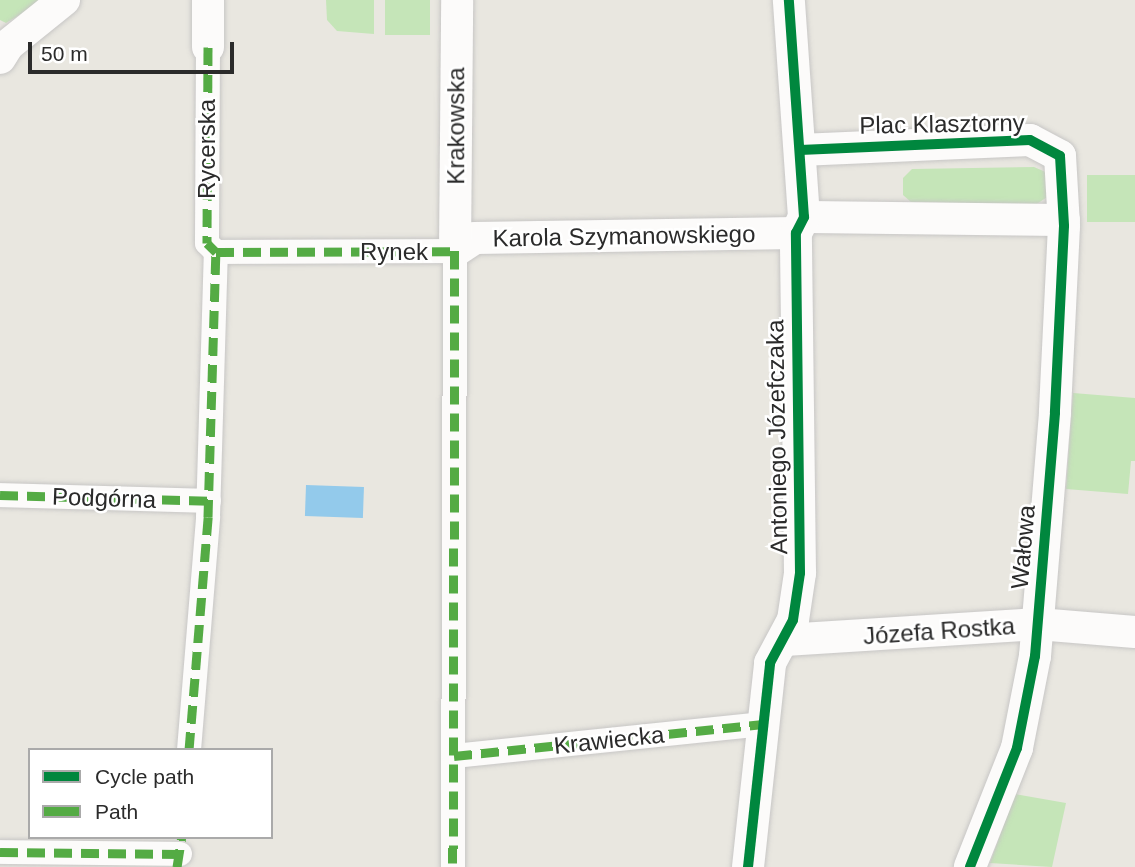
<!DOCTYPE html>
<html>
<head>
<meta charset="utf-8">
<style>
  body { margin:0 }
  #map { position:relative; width:1135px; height:867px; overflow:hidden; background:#e9e7e0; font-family:Arial,sans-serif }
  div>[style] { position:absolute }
  .green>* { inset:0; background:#c5e5b8; transform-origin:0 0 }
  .water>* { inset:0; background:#93caeb; transform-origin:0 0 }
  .roads { filter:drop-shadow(0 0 2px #c7c6c5) drop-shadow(0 0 2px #c7c6c5) }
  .pedestrian>* { height:24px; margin:-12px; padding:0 12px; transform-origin:12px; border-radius:12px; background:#fcfbfa }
  .minor>* { height:32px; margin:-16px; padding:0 16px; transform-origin:16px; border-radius:16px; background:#fcfbfa }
  .quiet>* { height:9px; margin-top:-4.5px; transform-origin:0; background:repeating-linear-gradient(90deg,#54ab44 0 18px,transparent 0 27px) }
  .cycleway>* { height:10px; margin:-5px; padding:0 5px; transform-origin:5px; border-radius:5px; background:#00873e }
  span { translate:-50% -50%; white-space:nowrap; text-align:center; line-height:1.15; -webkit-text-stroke:5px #fff; paint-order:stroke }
  .street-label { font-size:24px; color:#2b2b2b }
  .legend { position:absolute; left:28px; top:748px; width:245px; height:91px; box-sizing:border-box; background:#fff; border:2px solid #aaa; margin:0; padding:9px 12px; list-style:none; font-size:21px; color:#2b2b2b }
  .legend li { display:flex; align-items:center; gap:14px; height:35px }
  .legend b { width:35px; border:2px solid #aaa }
  .scale { position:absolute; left:28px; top:42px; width:206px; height:32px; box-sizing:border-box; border:4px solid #2b2b2b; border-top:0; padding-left:9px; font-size:21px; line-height:24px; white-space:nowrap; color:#2b2b2b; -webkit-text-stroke:5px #fff; paint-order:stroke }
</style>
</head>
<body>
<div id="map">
  <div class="green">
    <i style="clip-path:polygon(0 0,44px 0,6px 23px,0 20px)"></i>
    <i style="clip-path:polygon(326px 0,374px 0,374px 34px,337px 31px,327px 20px)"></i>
    <i style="left:385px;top:0;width:45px;height:35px"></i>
    <i style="clip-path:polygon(1034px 167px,1048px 173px,1049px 196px,1035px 205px,911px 202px,903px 195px,903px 178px,912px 169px)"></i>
    <i style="left:1135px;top:175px;width:47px;height:48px;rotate:90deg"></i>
    <i style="clip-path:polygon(1073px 393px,1135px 398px,1135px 461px,1131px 461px,1128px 494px,1066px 489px)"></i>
    <i style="clip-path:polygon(1015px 794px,1066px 803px,1052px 867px,990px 863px)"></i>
  </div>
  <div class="water">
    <i style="left:306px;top:485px;width:58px;height:31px;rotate:2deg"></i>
  </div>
  <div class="roads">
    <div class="pedestrian">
      <i style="left:208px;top:47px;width:196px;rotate:90.3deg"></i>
      <i style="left:207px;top:243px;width:13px;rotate:45deg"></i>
      <i style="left:216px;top:252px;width:239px;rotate:-0.2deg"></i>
      <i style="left:455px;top:251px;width:616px;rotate:90.19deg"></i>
      <i style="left:0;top:495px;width:209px;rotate:1.6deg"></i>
      <i style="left:189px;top:750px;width:234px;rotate:-85.3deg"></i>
      <i style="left:208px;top:517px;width:265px;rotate:-88.3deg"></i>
      <i style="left:454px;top:756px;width:311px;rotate:-5.9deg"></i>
      <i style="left:0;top:852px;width:180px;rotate:0.6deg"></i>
    </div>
    <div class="minor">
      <i style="left:208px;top:47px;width:47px;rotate:-90deg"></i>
      <i style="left:0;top:58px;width:15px;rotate:-58deg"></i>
      <i style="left:8px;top:45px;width:72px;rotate:-38.8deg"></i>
      <i style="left:800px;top:150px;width:230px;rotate:-2.5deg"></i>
      <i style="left:1030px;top:140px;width:34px;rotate:28deg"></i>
      <i style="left:1060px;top:156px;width:70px;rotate:86.7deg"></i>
      <i style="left:1064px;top:226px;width:187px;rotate:92.8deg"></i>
      <i style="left:1055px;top:413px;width:244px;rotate:94.7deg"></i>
      <i style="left:1035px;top:656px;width:94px;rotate:101.1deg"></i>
      <i style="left:1017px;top:748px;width:128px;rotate:111.6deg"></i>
      <i style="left:804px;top:217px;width:260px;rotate:0.7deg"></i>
      <i style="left:455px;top:251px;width:24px;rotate:-33deg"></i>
      <i style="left:475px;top:238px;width:321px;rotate:-0.9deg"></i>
      <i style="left:455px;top:251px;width:251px;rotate:-89.5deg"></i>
      <i style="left:785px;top:640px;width:254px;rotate:-3.6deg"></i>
      <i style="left:1038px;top:624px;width:97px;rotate:4.7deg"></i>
      <i style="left:748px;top:867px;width:205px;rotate:-83.8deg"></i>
      <i style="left:770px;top:663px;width:49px;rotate:-61.9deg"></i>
      <i style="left:793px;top:620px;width:48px;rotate:-81.5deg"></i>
      <i style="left:800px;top:573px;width:340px;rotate:-90.7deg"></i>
      <i style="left:796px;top:233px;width:18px;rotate:-63deg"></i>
      <i style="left:804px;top:217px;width:218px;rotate:-94deg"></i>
    </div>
  </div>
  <div class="quiet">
    <i style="left:208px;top:47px;width:196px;rotate:90.3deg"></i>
    <i style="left:207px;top:243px;width:13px;rotate:45deg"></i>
    <i style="left:216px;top:252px;width:239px;rotate:-0.2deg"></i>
    <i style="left:455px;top:251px;width:616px;rotate:90.19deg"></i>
    <i style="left:0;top:495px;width:209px;rotate:1.6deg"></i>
    <i style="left:189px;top:750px;width:234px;rotate:-85.3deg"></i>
    <i style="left:208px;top:517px;width:265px;rotate:-88.3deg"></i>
    <i style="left:454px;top:756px;width:311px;rotate:-5.9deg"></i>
    <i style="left:0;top:852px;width:180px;rotate:0.6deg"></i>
    <i style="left:177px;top:867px;width:30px;rotate:-81deg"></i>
  </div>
  <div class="cycleway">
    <i style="left:800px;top:150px;width:230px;rotate:-2.5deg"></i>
    <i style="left:1030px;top:140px;width:34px;rotate:28deg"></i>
    <i style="left:1060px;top:156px;width:70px;rotate:86.7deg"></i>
    <i style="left:1064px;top:226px;width:187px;rotate:92.8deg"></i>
    <i style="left:1055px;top:413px;width:244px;rotate:94.7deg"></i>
    <i style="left:1035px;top:656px;width:94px;rotate:101.1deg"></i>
    <i style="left:1017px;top:748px;width:128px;rotate:111.6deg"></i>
    <i style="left:748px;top:867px;width:205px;rotate:-83.8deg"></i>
    <i style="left:770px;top:663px;width:49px;rotate:-61.9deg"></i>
    <i style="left:793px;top:620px;width:48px;rotate:-81.5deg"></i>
    <i style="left:800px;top:573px;width:340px;rotate:-90.7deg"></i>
    <i style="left:796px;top:233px;width:18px;rotate:-63deg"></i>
    <i style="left:804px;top:217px;width:218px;rotate:-94deg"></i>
  </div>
  <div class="street-label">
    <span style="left:942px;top:124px;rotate:-1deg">Plac Klasztorny</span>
    <span style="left:456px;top:126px;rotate:-90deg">Krakowska</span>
    <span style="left:207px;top:149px;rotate:-90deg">Rycerska</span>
    <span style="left:624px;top:236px;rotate:-1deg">Karola Szymanowskiego</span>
    <span style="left:394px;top:252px">Rynek</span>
    <span style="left:777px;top:437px;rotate:-91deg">Antoniego Józefczaka</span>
    <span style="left:104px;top:498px;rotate:2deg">Podgórna</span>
    <span style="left:1023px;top:547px;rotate:-85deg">Wałowa</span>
    <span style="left:939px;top:631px;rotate:-4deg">Józefa Rostka</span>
    <span style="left:609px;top:740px;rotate:-6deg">Krawiecka</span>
  </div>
  <ul class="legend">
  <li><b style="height:9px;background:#00873e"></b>Cycle path</li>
  <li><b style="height:9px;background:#54ab44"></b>Path</li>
  </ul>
  <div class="scale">50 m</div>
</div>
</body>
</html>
